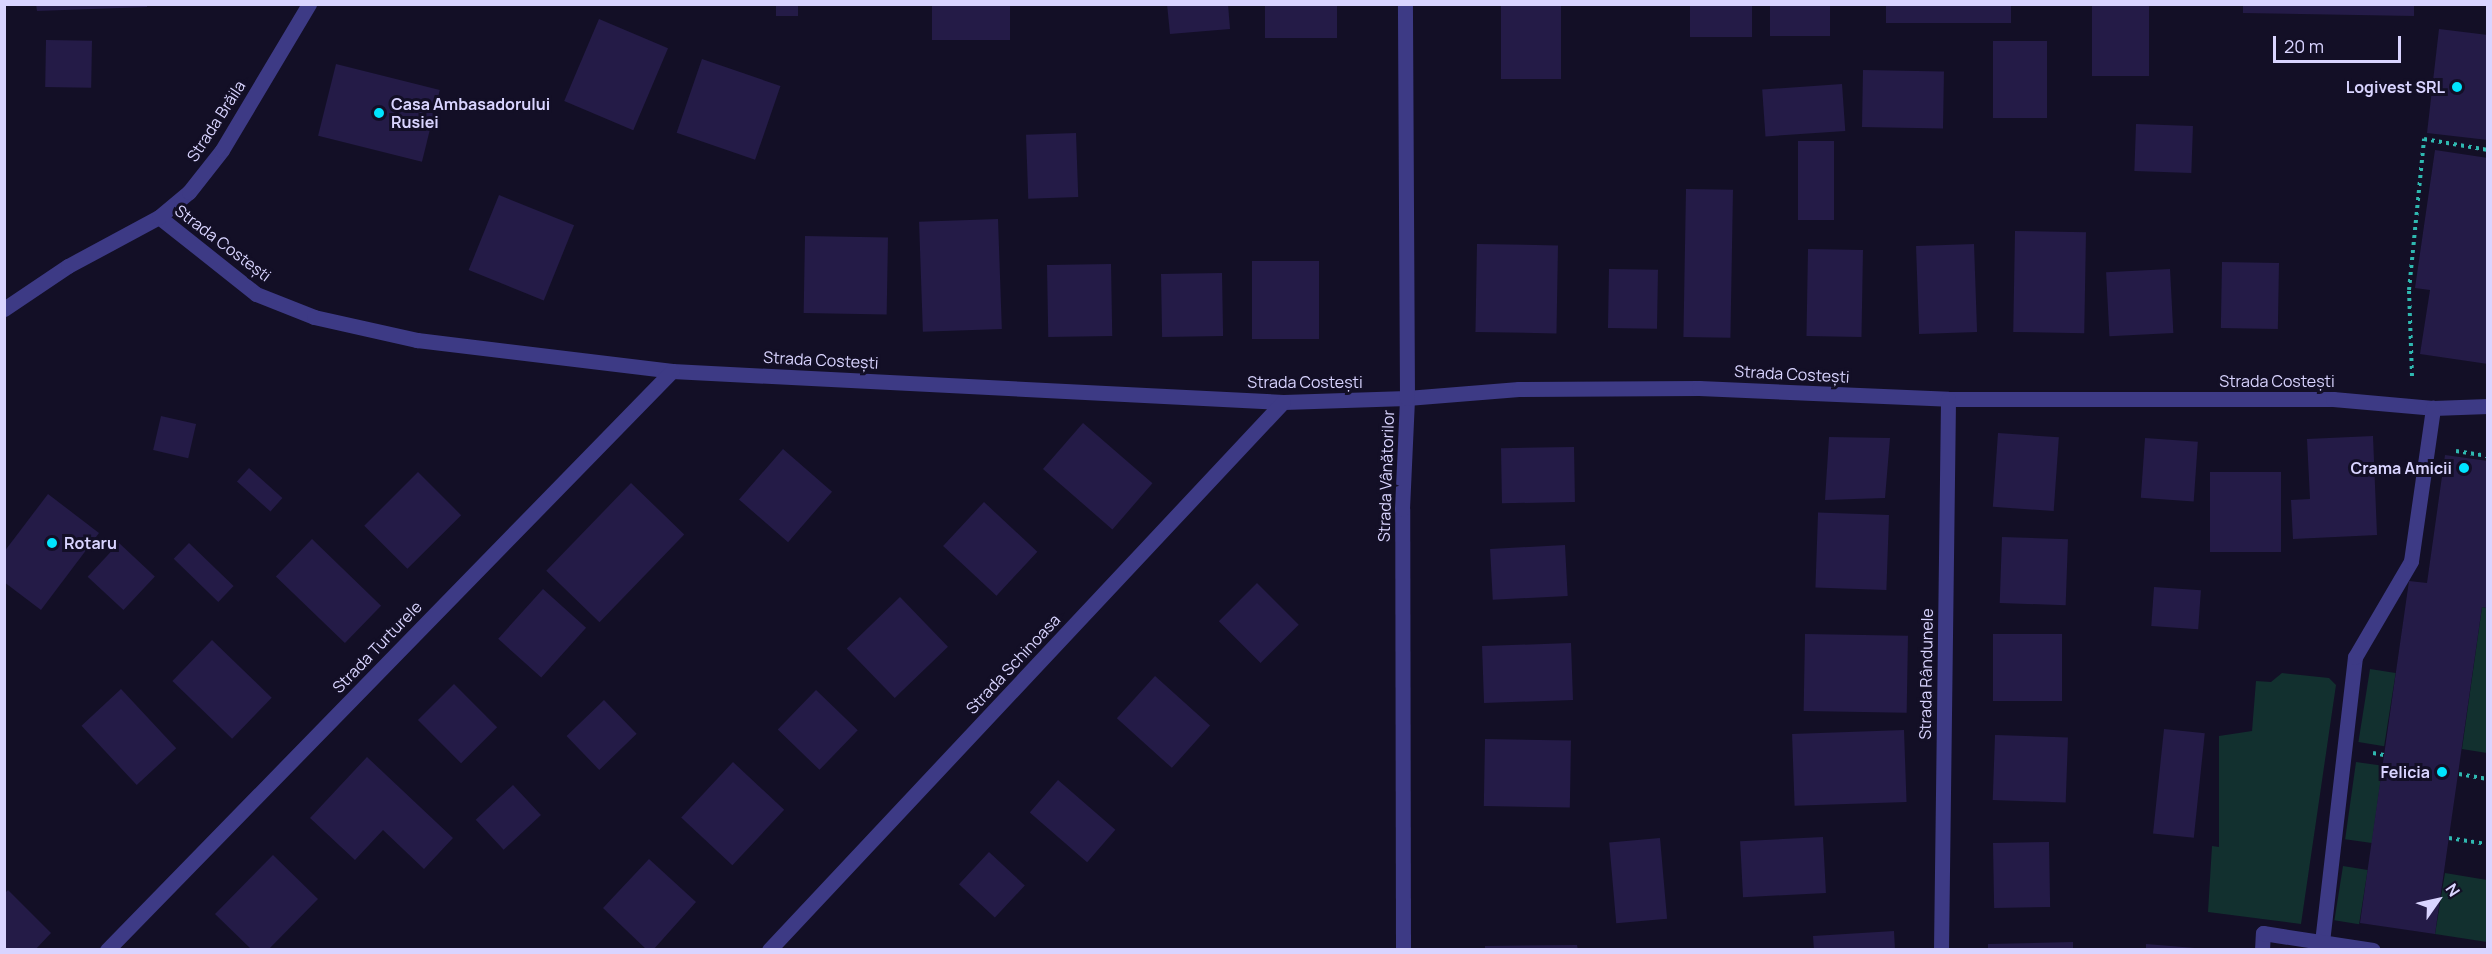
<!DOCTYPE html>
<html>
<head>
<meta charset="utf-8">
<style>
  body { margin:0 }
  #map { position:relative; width:2492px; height:954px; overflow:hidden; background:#130f26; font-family:Manrope,sans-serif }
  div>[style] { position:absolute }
  .green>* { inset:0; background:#12302f; transform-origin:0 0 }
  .building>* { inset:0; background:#241b47; transform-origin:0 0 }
  .path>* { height:4px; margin-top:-2px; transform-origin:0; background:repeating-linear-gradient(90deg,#2fb8b0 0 3px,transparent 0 7.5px) }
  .minor>* { height:15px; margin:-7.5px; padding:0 7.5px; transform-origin:7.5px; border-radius:7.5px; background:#3d3a85 }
  .dots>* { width:16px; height:16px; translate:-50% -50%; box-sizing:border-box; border:3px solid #130f26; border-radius:50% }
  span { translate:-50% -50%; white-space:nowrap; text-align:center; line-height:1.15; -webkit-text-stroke:6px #130f26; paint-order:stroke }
  .poi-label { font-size:16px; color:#d9d4ff; font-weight:700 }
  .right { translate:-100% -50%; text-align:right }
  .left { translate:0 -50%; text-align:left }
  .street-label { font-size:16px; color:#d9d4ff }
  .frame { position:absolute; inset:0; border:6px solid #d9d4ff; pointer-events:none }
  .north { position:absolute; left:2408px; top:870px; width:60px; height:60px; -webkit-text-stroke:4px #130f26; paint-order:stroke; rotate:56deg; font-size:16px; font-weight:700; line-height:24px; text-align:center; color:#d9d4ff }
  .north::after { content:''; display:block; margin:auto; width:21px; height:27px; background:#d9d4ff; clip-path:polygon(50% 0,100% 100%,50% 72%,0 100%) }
  .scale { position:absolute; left:2273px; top:36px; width:128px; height:27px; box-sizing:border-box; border:3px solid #d9d4ff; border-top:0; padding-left:8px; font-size:18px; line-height:21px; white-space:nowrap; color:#d9d4ff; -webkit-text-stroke:4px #130f26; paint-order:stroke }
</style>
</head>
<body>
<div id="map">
  <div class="green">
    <i style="clip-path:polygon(2482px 607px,2488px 608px,2487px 753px,2462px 749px)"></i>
    <i style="left:2370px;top:669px;width:26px;height:74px;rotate:9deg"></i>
    <i style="clip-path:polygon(2282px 673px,2329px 678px,2336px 685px,2301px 924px,2208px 912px,2212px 846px,2219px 847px,2219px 736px,2252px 731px,2256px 681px,2271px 682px)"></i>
    <i style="left:2356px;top:762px;width:27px;height:78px;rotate:8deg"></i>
    <i style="left:2343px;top:866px;width:25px;height:55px;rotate:9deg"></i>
    <i style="clip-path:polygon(2445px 873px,2487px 880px,2487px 942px,2435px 934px)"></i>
  </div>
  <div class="building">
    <i style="clip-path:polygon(36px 4px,147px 4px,147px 7px,37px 11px)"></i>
    <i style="left:776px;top:4px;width:22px;height:12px"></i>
    <i style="left:932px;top:4px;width:78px;height:36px"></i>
    <i style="clip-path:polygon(1167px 4px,1228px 4px,1230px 29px,1170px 34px)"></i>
    <i style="left:1265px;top:4px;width:72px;height:34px"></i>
    <i style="left:1501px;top:4px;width:60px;height:75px"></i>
    <i style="left:1690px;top:4px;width:62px;height:33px"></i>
    <i style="left:1770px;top:4px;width:60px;height:32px"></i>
    <i style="left:1886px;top:4px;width:125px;height:19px"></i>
    <i style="left:2092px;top:4px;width:57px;height:72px"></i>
    <i style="clip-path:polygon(2243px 4px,2414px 4px,2414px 16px,2243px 13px)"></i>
    <i style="left:599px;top:19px;width:75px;height:89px;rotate:23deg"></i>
    <i style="clip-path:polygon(2439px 29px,2488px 35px,2488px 140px,2427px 133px)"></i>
    <i style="left:46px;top:40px;width:46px;height:47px;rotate:1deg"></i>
    <i style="left:1993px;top:41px;width:54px;height:77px"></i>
    <i style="left:702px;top:59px;width:83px;height:78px;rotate:19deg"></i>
    <i style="left:336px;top:64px;width:107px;height:74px;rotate:14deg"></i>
    <i style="left:1863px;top:70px;width:81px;height:57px;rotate:1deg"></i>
    <i style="left:1842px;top:84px;width:47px;height:80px;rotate:86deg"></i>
    <i style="left:2136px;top:124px;width:57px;height:47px;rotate:2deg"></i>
    <i style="left:1076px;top:133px;width:64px;height:50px;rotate:88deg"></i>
    <i style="left:1798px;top:141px;width:36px;height:79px"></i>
    <i style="clip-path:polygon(2435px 150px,2488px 158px,2488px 364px,2420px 354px,2430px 290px,2415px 288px)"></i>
    <i style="left:1686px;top:189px;width:47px;height:148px;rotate:1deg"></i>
    <i style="left:499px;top:195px;width:81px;height:81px;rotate:22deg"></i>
    <i style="left:998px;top:219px;width:110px;height:79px;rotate:88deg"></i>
    <i style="left:2015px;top:231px;width:71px;height:101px;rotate:1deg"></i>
    <i style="left:805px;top:236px;width:83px;height:77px;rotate:1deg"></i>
    <i style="left:1477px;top:244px;width:81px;height:88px;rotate:1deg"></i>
    <i style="left:1974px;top:244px;width:88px;height:58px;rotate:88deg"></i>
    <i style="left:1808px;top:249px;width:55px;height:87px;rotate:1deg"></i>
    <i style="left:1319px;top:261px;width:78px;height:67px;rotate:90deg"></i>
    <i style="left:2222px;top:262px;width:57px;height:66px;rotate:1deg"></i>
    <i style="left:1111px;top:264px;width:72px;height:64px;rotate:89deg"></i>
    <i style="left:1609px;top:269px;width:49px;height:59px;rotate:1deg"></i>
    <i style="left:2170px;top:269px;width:64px;height:64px;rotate:87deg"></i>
    <i style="left:1222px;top:273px;width:63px;height:61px;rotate:89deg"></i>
    <i style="left:161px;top:416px;width:36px;height:35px;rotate:13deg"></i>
    <i style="left:1083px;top:423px;width:92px;height:61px;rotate:41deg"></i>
    <i style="left:1998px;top:433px;width:61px;height:74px;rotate:4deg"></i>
    <i style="clip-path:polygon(2373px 436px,2377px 535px,2293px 539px,2291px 500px,2310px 499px,2307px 439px)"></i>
    <i style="clip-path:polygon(1829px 437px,1890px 438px,1885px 498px,1825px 500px)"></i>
    <i style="left:2145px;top:438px;width:53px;height:60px;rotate:4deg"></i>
    <i style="left:1574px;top:447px;width:55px;height:73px;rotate:89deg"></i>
    <i style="left:783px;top:449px;width:65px;height:67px;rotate:41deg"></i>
    <i style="clip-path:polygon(2445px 455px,2488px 461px,2488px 608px,2482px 607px,2435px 934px,2360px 923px,2409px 581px,2427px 583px)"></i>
    <i style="left:249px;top:468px;width:45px;height:18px;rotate:42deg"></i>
    <i style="left:418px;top:472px;width:61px;height:76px;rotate:45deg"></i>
    <i style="left:2210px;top:472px;width:71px;height:80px"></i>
    <i style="left:631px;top:483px;width:74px;height:122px;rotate:44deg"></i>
    <i style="clip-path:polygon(48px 494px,99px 533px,41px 610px,4px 582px,4px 552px)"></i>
    <i style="left:984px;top:502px;width:73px;height:60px;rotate:43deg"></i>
    <i style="left:1889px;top:515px;width:75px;height:71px;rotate:92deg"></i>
    <i style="left:2002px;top:537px;width:66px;height:66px;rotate:2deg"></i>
    <i style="left:312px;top:539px;width:96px;height:52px;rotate:44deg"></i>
    <i style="left:119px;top:543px;width:49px;height:46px;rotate:43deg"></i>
    <i style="left:189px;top:543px;width:62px;height:22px;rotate:44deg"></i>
    <i style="left:1565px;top:545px;width:51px;height:75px;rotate:87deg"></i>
    <i style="left:1257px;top:583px;width:59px;height:54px;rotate:45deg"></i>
    <i style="left:2154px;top:587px;width:47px;height:39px;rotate:4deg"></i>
    <i style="left:543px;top:589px;width:58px;height:67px;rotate:42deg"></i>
    <i style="left:900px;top:597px;width:69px;height:74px;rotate:46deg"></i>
    <i style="left:1805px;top:634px;width:103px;height:77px;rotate:1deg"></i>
    <i style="left:1993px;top:634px;width:69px;height:67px"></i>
    <i style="left:212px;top:640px;width:83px;height:57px;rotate:44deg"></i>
    <i style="left:1571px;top:643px;width:57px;height:89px;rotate:88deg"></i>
    <i style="left:1155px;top:676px;width:74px;height:57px;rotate:42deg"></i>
    <i style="left:454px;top:684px;width:61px;height:51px;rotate:45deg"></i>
    <i style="left:121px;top:689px;width:81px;height:54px;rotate:47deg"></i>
    <i style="left:816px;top:690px;width:58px;height:55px;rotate:44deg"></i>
    <i style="left:604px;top:700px;width:47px;height:52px;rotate:46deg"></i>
    <i style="left:2164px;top:729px;width:41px;height:105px;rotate:6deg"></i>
    <i style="left:1904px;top:730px;width:72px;height:112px;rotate:88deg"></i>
    <i style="left:1995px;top:735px;width:73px;height:65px;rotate:2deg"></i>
    <i style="left:1485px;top:739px;width:86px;height:67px;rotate:1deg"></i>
    <i style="clip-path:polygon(367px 757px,453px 838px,424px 869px,383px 830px,355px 860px,310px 818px)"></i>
    <i style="left:733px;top:762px;width:70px;height:76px;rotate:43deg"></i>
    <i style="left:1058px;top:780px;width:76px;height:43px;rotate:41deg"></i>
    <i style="left:513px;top:785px;width:41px;height:51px;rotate:47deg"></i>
    <i style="left:1823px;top:837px;width:56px;height:83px;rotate:87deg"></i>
    <i style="left:1660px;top:838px;width:81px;height:51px;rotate:85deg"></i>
    <i style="left:2049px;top:842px;width:65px;height:56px;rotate:89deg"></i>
    <i style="left:989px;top:852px;width:49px;height:44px;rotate:43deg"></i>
    <i style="clip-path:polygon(273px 855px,318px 899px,268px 950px,252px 950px,215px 914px)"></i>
    <i style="clip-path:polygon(649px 859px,696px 902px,653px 950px,647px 950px,603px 908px)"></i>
    <i style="clip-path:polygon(8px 890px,51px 933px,35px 950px,4px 950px,4px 894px)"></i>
    <i style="clip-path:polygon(1894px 931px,1895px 950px,1814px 950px,1813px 936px)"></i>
    <i style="clip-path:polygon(2073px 942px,2073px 950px,1988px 950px,1988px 944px)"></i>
    <i style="clip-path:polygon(2146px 944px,2195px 948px,2195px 950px,2146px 950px)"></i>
    <i style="clip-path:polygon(1577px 945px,1578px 950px,1485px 950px,1485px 946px)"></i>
  </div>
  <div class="path">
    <i style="left:2412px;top:376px;width:86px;rotate:-92deg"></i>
    <i style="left:2409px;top:290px;width:152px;rotate:-84.3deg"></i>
    <i style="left:2424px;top:139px;width:65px;rotate:9.8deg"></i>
    <i style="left:2456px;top:451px;width:32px;rotate:9deg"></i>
    <i style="left:2373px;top:753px;width:11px;rotate:10deg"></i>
    <i style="left:2459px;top:774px;width:29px;rotate:10deg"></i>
    <i style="left:2449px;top:838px;width:39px;rotate:9deg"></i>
  </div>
  <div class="minor">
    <i style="left:159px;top:217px;width:124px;rotate:38.4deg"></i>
    <i style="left:256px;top:294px;width:62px;rotate:21.6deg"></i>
    <i style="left:314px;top:317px;width:106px;rotate:12.6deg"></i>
    <i style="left:417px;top:340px;width:257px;rotate:6.9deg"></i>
    <i style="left:672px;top:371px;width:612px;rotate:2.9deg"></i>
    <i style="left:1283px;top:402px;width:124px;rotate:-1.8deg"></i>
    <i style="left:1407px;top:398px;width:112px;rotate:-4.6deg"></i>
    <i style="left:1519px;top:389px;width:180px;rotate:-0.3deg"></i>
    <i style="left:1699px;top:388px;width:249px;rotate:2.5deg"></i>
    <i style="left:1948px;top:399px;width:385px"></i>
    <i style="left:2333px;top:399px;width:100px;rotate:5.1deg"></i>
    <i style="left:2433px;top:408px;width:55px;rotate:-2.1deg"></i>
    <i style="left:4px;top:309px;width:77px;rotate:-33.9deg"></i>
    <i style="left:68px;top:266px;width:103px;rotate:-28.3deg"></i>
    <i style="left:159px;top:217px;width:39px;rotate:-40deg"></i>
    <i style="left:189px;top:192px;width:53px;rotate:-51.8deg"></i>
    <i style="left:222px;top:150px;width:170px;rotate:-59.2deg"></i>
    <i style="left:2322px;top:942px;width:287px;rotate:-83.4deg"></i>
    <i style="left:2355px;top:657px;width:111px;rotate:-59.7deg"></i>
    <i style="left:2411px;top:561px;width:155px;rotate:-81.8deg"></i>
    <i style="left:107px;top:950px;width:809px;rotate:-45.7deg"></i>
    <i style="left:769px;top:950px;width:751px;rotate:-46.83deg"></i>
    <i style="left:1403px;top:950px;width:441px;rotate:-90.1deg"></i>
    <i style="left:1402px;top:509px;width:111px;rotate:-87.4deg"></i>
    <i style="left:1407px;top:398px;width:394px;rotate:-90.3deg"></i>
    <i style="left:1941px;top:950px;width:551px;rotate:-89.27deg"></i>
    <i style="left:2262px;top:950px;width:17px;rotate:-87deg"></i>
    <i style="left:2263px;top:933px;width:111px;rotate:8.8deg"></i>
  </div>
  <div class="dots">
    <i style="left:2457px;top:87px;background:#00e5ff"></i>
    <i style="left:379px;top:113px;background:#00e5ff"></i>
    <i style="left:2464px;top:468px;background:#00e5ff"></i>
    <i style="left:52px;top:543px;background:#00e5ff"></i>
    <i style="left:2442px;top:772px;background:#00e5ff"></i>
  </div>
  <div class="poi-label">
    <span class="right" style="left:2445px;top:87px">Logivest SRL</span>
    <span class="left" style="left:391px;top:113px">Casa Ambasadorului<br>Rusiei</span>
    <span class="right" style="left:2452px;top:468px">Crama Amicii</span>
    <span class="left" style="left:64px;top:543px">Rotaru</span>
    <span class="right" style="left:2430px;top:772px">Felicia</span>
  </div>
  <div class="street-label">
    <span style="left:216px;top:121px;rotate:-57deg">Strada Brăila</span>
    <span style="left:223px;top:243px;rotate:37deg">Strada Costești</span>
    <span style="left:821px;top:360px;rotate:3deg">Strada Costești</span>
    <span style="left:1792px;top:374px;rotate:3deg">Strada Costești</span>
    <span style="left:2277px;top:381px">Strada Costești</span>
    <span style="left:1305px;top:382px">Strada Costești</span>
    <span style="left:1386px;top:476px;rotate:-88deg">Strada Vânătorilor</span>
    <span style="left:377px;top:647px;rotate:-46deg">Strada Turturele</span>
    <span style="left:1013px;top:664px;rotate:-47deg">Strada Schinoasa</span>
    <span style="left:1926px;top:674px;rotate:-89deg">Strada Rândunele</span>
  </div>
  <div class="frame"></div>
  <div class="north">N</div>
  <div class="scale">20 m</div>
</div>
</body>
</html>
